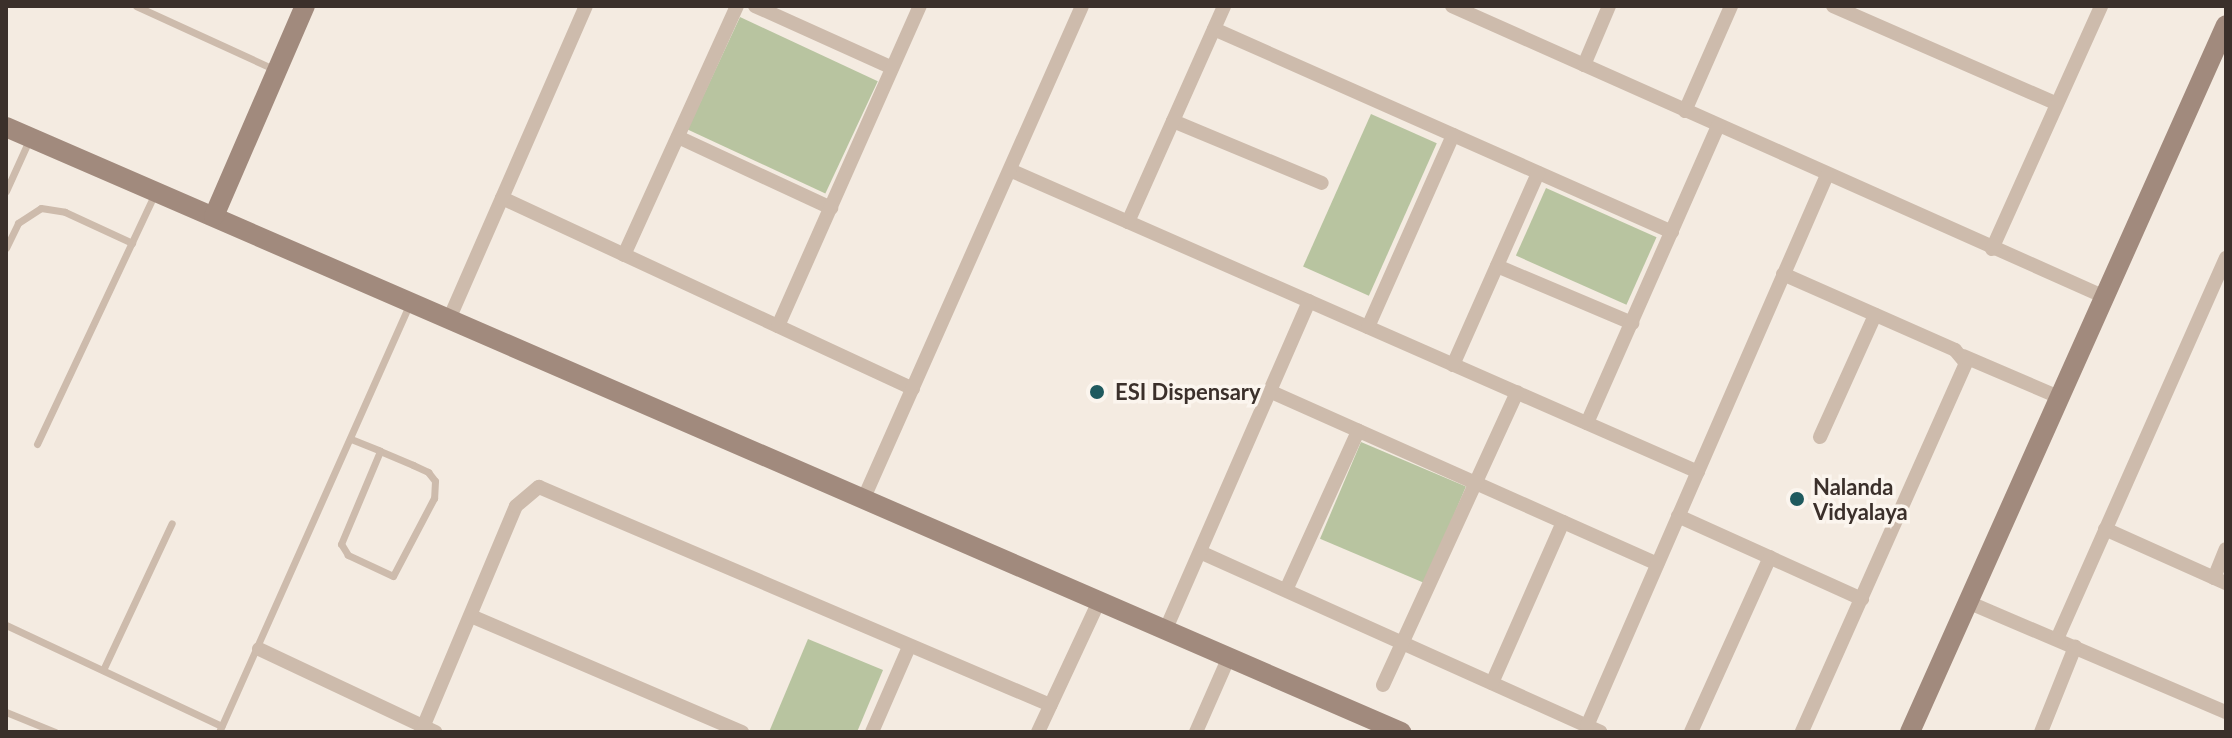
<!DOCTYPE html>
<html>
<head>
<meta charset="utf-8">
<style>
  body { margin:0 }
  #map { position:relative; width:2232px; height:738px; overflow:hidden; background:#f4ebe1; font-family:Lato,sans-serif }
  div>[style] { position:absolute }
  .green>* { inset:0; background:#b8c4a0; transform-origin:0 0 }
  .lane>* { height:7px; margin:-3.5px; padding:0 3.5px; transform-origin:3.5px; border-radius:3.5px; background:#cdbbac }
  .street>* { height:14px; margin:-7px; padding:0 7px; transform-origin:7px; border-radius:7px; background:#cdbbac }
  .secondary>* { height:20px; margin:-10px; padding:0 10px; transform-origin:10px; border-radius:10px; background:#a18a7d }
  .dots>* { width:22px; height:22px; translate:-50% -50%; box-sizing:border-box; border:4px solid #fbf5ee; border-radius:50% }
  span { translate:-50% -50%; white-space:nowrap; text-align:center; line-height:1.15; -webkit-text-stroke:7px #fbf5ee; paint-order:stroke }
  .poi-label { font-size:22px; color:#3b302b; font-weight:700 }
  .left { translate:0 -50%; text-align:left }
  .frame { position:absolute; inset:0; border:8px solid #3b302b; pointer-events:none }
</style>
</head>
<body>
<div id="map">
  <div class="green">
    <i style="left:740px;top:17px;width:152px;height:124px;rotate:25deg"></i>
    <i style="left:1371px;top:114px;width:72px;height:167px;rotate:24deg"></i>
    <i style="left:1546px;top:188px;width:121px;height:74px;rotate:24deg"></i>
    <i style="left:1361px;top:442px;width:114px;height:105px;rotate:23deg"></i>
    <i style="clip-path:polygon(808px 639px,883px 670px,857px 732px,769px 732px)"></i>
  </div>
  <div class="lane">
    <i style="left:136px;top:6px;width:154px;rotate:24.6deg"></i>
    <i style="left:6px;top:191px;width:56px;rotate:-65.7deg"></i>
    <i style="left:6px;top:248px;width:28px;rotate:-64deg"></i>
    <i style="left:18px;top:223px;width:27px;rotate:-33deg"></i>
    <i style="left:41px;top:208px;width:24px;rotate:9deg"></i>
    <i style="left:65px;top:212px;width:74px;rotate:24.8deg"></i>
    <i style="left:351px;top:439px;width:31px;rotate:22deg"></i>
    <i style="left:380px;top:451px;width:36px;rotate:23deg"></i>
    <i style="left:413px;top:465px;width:17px;rotate:25deg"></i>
    <i style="left:428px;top:472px;width:11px;rotate:52deg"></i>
    <i style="left:435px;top:481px;width:17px;rotate:93deg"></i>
    <i style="left:434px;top:498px;width:88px;rotate:117.7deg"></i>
    <i style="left:393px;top:576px;width:50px;rotate:-155deg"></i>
    <i style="left:348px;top:555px;width:13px;rotate:-122deg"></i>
    <i style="left:341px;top:544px;width:101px;rotate:-67.2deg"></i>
    <i style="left:37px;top:444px;width:277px;rotate:-64.8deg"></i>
    <i style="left:6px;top:625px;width:238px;rotate:25.1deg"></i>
    <i style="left:103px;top:670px;width:162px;rotate:-64.9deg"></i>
    <i style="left:6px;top:712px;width:53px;rotate:22.2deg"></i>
    <i style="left:219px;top:732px;width:469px;rotate:-66deg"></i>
  </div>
  <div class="street">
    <i style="left:755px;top:6px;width:150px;rotate:24.3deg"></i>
    <i style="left:1452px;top:6px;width:715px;rotate:24.02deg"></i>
    <i style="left:1833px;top:6px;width:244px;rotate:23.6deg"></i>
    <i style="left:1214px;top:29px;width:501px;rotate:23.9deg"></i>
    <i style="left:1584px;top:65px;width:64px;rotate:-67deg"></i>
    <i style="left:1685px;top:111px;width:115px;rotate:-66.3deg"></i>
    <i style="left:1173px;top:121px;width:161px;rotate:22.6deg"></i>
    <i style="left:678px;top:137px;width:169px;rotate:24.9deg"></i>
    <i style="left:1012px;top:171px;width:749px;rotate:23.69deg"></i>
    <i style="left:502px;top:198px;width:453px;rotate:24.9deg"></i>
    <i style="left:1128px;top:222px;width:236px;rotate:-66deg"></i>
    <i style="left:1992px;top:249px;width:266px;rotate:-65.8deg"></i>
    <i style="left:624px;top:255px;width:273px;rotate:-65.6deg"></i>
    <i style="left:1497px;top:266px;width:147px;rotate:22.9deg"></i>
    <i style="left:1783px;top:274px;width:188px;rotate:23.8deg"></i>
    <i style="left:1955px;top:350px;width:17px;rotate:50deg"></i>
    <i style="left:1966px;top:363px;width:404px;rotate:114deg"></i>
    <i style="left:450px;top:317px;width:339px;rotate:-66.4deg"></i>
    <i style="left:778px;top:326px;width:350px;rotate:-66.1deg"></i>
    <i style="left:1368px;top:327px;width:210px;rotate:-66.1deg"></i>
    <i style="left:1963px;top:356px;width:107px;rotate:23.2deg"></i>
    <i style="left:1453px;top:365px;width:210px;rotate:-66.1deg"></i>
    <i style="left:1269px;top:391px;width:425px;rotate:24deg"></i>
    <i style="left:1587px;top:423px;width:325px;rotate:-66.2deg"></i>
    <i style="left:1820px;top:437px;width:134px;rotate:-65.7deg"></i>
    <i style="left:863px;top:500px;width:540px;rotate:-66.09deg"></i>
    <i style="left:1678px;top:516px;width:202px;rotate:24.3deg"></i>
    <i style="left:2105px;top:529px;width:133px;rotate:24.1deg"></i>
    <i style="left:1200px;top:552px;width:439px;rotate:24.2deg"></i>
    <i style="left:2214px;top:578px;width:31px;rotate:-68deg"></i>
    <i style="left:1286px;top:590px;width:175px;rotate:-65.6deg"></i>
    <i style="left:1970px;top:603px;width:278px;rotate:23.1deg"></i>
    <i style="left:471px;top:616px;width:295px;rotate:23.2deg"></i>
    <i style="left:1165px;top:631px;width:360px;rotate:-66.4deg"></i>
    <i style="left:2057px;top:639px;width:417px;rotate:-66.1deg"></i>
    <i style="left:259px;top:649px;width:195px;rotate:25.2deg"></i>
    <i style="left:1492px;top:683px;width:176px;rotate:-66.2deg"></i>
    <i style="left:1383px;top:685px;width:322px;rotate:-65.4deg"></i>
    <i style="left:1587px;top:726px;width:601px;rotate:-66.46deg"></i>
    <i style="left:421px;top:732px;width:245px;rotate:-67.2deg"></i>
    <i style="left:516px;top:506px;width:30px;rotate:-40deg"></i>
    <i style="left:539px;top:487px;width:556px;rotate:23.1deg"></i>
    <i style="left:872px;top:732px;width:93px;rotate:-66.5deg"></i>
    <i style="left:1038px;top:732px;width:145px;rotate:-65deg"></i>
    <i style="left:1196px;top:732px;width:80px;rotate:-66.3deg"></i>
    <i style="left:1691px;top:732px;width:192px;rotate:-65.7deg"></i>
    <i style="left:2041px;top:732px;width:92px;rotate:-68.2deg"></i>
  </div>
  <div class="secondary">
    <i style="left:6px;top:127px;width:1521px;rotate:23.45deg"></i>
    <i style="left:214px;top:216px;width:229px;rotate:-66.6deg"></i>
    <i style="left:1910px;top:732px;width:774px;rotate:-65.92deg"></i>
  </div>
  <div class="dots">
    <i style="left:1097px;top:392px;background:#1f5a5e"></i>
    <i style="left:1797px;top:499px;background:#1f5a5e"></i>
  </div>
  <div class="poi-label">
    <span class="left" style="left:1115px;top:392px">ESI Dispensary</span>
    <span class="left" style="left:1813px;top:499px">Nalanda<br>Vidyalaya</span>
  </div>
  <div class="frame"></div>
</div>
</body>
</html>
